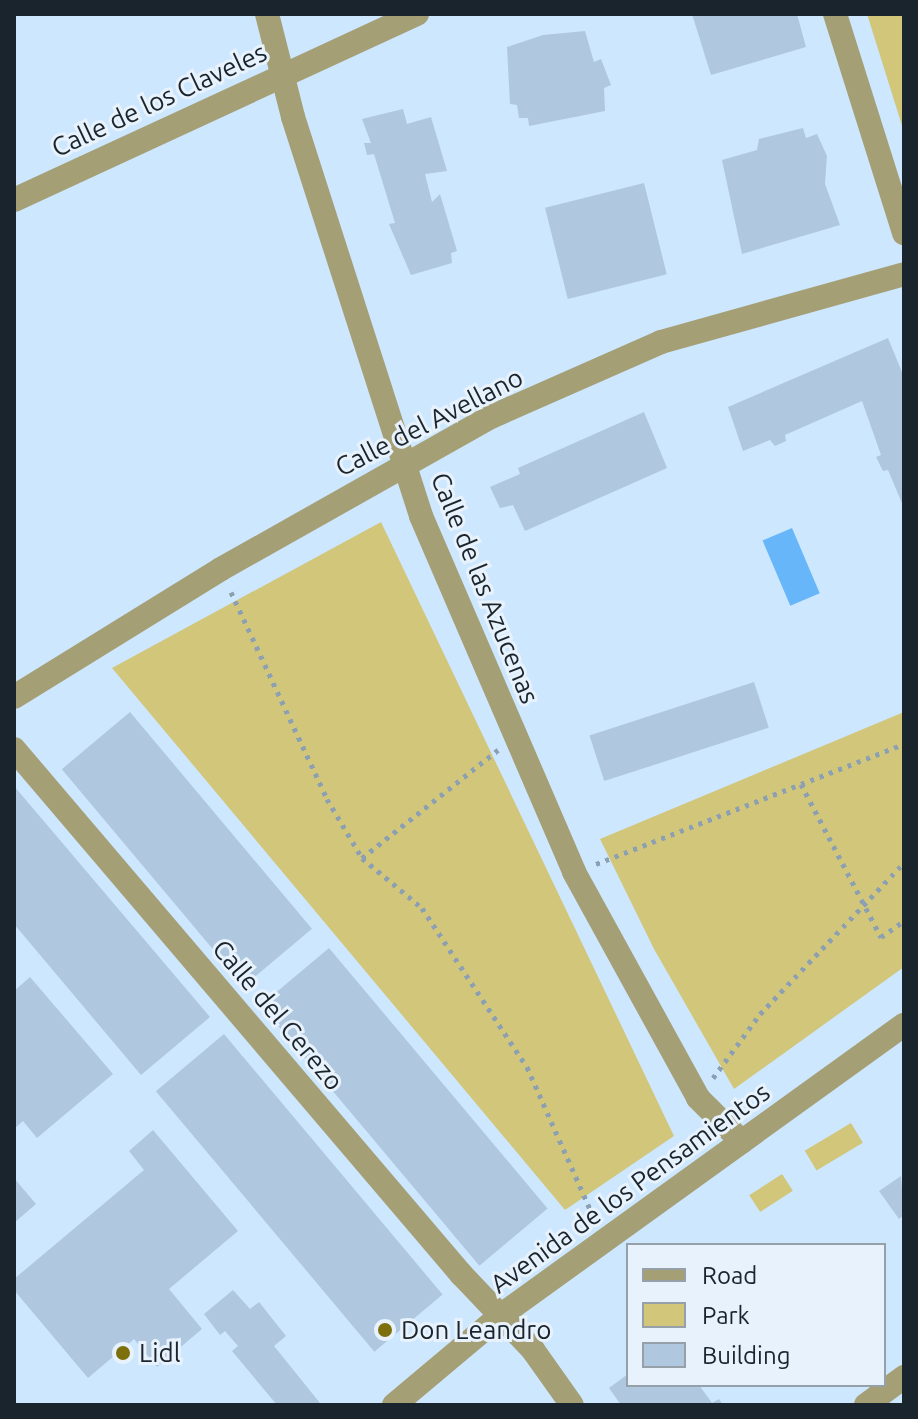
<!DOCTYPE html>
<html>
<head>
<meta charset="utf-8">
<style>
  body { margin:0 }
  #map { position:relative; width:918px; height:1419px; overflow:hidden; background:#cde7ff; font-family:Ubuntu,sans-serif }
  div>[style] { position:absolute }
  .green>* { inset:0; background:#d2c67b; transform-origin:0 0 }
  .water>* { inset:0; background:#68b6fa; transform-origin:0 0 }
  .building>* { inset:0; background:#afc8df; transform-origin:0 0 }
  .path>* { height:5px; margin-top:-2.5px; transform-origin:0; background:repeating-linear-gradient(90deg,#8ca0b2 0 4px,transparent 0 10px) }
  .street>* { height:24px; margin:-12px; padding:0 12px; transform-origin:12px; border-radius:12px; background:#a59f76 }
  .dots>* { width:22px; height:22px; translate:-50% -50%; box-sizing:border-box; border:4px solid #e8f2fc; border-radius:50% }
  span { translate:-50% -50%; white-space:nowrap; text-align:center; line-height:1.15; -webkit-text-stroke:6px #e8f2fc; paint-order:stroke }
  .street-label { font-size:26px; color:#1a242c }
  .poi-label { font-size:26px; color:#1a242c }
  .left { translate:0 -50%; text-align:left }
  .frame { position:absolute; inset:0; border:16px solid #1a242c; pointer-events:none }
  .legend { position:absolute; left:626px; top:1243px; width:260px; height:144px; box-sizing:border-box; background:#e8f2fc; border:2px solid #96a0a9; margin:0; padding:10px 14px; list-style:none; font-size:24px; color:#1a242c }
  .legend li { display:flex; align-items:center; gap:16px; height:40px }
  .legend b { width:40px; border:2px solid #96a0a9 }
</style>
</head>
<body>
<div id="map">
  <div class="green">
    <i style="clip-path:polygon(867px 14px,904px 14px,904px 132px)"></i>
    <i style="clip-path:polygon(381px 522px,674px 1136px,565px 1210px,112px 668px)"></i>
    <i style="clip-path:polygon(904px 712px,904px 967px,734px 1089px,654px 949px,600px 839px)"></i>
    <i style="left:851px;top:1123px;width:23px;height:54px;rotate:59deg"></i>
    <i style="left:782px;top:1174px;width:20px;height:39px;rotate:57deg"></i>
  </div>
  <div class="water">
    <i style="left:792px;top:528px;width:71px;height:32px;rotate:67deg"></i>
  </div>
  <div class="building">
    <i style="clip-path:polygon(692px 14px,797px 14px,806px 47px,711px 75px)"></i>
    <i style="clip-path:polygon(585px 31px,594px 62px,601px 59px,611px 85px,604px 88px,605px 111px,529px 126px,528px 118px,519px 118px,517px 105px,510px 104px,507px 47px,543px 35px)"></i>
    <i style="clip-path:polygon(403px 109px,407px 124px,431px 117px,447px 171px,425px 174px,432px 202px,440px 194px,457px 251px,451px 253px,452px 263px,411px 275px,389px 224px,395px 223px,374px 154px,367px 155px,364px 143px,371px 143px,362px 119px)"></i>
    <i style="clip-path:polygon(803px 128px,806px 138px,817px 134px,827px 156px,825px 184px,840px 225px,742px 254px,722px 160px,757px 150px,759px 139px)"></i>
    <i style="left:644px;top:183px;width:94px;height:102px;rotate:76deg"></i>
    <i style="clip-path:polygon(888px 338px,904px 377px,904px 508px,888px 470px,883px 471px,876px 457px,881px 455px,862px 401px,785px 435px,786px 441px,775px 446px,770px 440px,743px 451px,728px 407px)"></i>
    <i style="clip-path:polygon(644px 412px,667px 468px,525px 531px,513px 505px,500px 508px,490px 487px,520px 474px,518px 468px)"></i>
    <i style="left:754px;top:682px;width:48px;height:173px;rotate:72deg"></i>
    <i style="left:130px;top:712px;width:283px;height:89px;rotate:50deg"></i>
    <i style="clip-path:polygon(14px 786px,210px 1017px,141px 1075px,14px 924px)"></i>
    <i style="left:329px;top:948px;width:340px;height:89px;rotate:50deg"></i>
    <i style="clip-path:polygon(30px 977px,113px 1074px,37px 1138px,23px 1121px,14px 1129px,14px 991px)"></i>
    <i style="left:224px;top:1034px;width:340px;height:89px;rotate:50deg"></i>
    <i style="clip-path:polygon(153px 1130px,238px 1231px,169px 1289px,202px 1329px,157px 1367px,134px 1339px,88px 1378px,14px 1290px,14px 1279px,144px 1170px,129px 1151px)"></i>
    <i style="clip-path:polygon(901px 1176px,904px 1215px,899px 1219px,879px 1191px)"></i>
    <i style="clip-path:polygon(14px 1178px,36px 1204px,14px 1223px)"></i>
    <i style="clip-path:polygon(233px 1290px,250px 1309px,259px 1302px,286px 1336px,274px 1346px,320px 1403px,277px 1405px,232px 1351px,238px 1346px,225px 1331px,220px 1335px,204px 1314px)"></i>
    <i style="clip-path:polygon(628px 1374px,628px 1385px,699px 1385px,712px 1403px,719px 1399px,723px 1405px,621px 1405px,609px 1388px)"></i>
  </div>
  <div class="path">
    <i style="left:231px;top:592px;width:228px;rotate:65.1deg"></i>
    <i style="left:327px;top:799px;width:69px;rotate:59.3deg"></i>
    <i style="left:362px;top:858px;width:78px;rotate:39.8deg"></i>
    <i style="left:422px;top:908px;width:191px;rotate:56.6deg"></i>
    <i style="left:527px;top:1067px;width:165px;rotate:66.1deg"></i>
    <i style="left:801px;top:784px;width:173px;rotate:62.4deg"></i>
    <i style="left:881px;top:937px;width:28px;rotate:-35deg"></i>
    <i style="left:362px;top:858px;width:174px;rotate:-38.5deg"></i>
    <i style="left:596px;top:864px;width:331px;rotate:-21.3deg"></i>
    <i style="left:713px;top:1078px;width:79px;rotate:-53.7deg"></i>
    <i style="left:760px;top:1014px;width:209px;rotate:-46.4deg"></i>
  </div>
  <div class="street">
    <i style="left:267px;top:14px;width:106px;rotate:75.8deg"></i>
    <i style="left:293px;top:117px;width:419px;rotate:72.2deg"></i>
    <i style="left:421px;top:516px;width:387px;rotate:66.7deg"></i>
    <i style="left:574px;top:872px;width:258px;rotate:61.2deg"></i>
    <i style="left:698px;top:1098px;width:62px;rotate:45deg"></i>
    <i style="left:835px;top:14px;width:230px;rotate:72.5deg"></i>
    <i style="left:14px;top:200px;width:444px;rotate:-24.8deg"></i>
    <i style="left:14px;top:697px;width:243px;rotate:-31.7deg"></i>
    <i style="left:221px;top:569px;width:310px;rotate:-29.4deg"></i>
    <i style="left:491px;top:417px;width:186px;rotate:-23.8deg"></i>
    <i style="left:661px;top:342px;width:252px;rotate:-15.6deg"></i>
    <i style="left:14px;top:749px;width:690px;rotate:49.59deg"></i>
    <i style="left:461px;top:1274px;width:105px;rotate:46.5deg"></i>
    <i style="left:533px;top:1350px;width:67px;rotate:54.7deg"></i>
    <i style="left:394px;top:1405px;width:138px;rotate:-40deg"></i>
    <i style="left:500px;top:1316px;width:498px;rotate:-35.8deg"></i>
    <i style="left:866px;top:1405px;width:47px;rotate:-36.4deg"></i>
  </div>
  <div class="dots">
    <i style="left:385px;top:1330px;background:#7c6f0c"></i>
    <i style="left:123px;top:1353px;background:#7c6f0c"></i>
  </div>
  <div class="street-label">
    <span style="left:159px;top:100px;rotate:-25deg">Calle de los Claveles</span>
    <span style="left:429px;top:422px;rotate:-27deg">Calle del Avellano</span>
    <span style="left:485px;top:588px;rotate:68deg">Calle de las Azucenas</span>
    <span style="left:278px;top:1015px;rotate:50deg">Calle del Cerezo</span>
    <span style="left:630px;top:1188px;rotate:-36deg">Avenida de los Pensamientos</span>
  </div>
  <div class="poi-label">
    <span class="left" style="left:401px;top:1330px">Don Leandro</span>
    <span class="left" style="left:139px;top:1353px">Lidl</span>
  </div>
  <div class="frame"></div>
  <ul class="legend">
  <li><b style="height:10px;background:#a59f76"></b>Road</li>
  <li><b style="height:22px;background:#d2c67b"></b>Park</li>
  <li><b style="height:22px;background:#afc8df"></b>Building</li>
  </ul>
</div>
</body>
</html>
